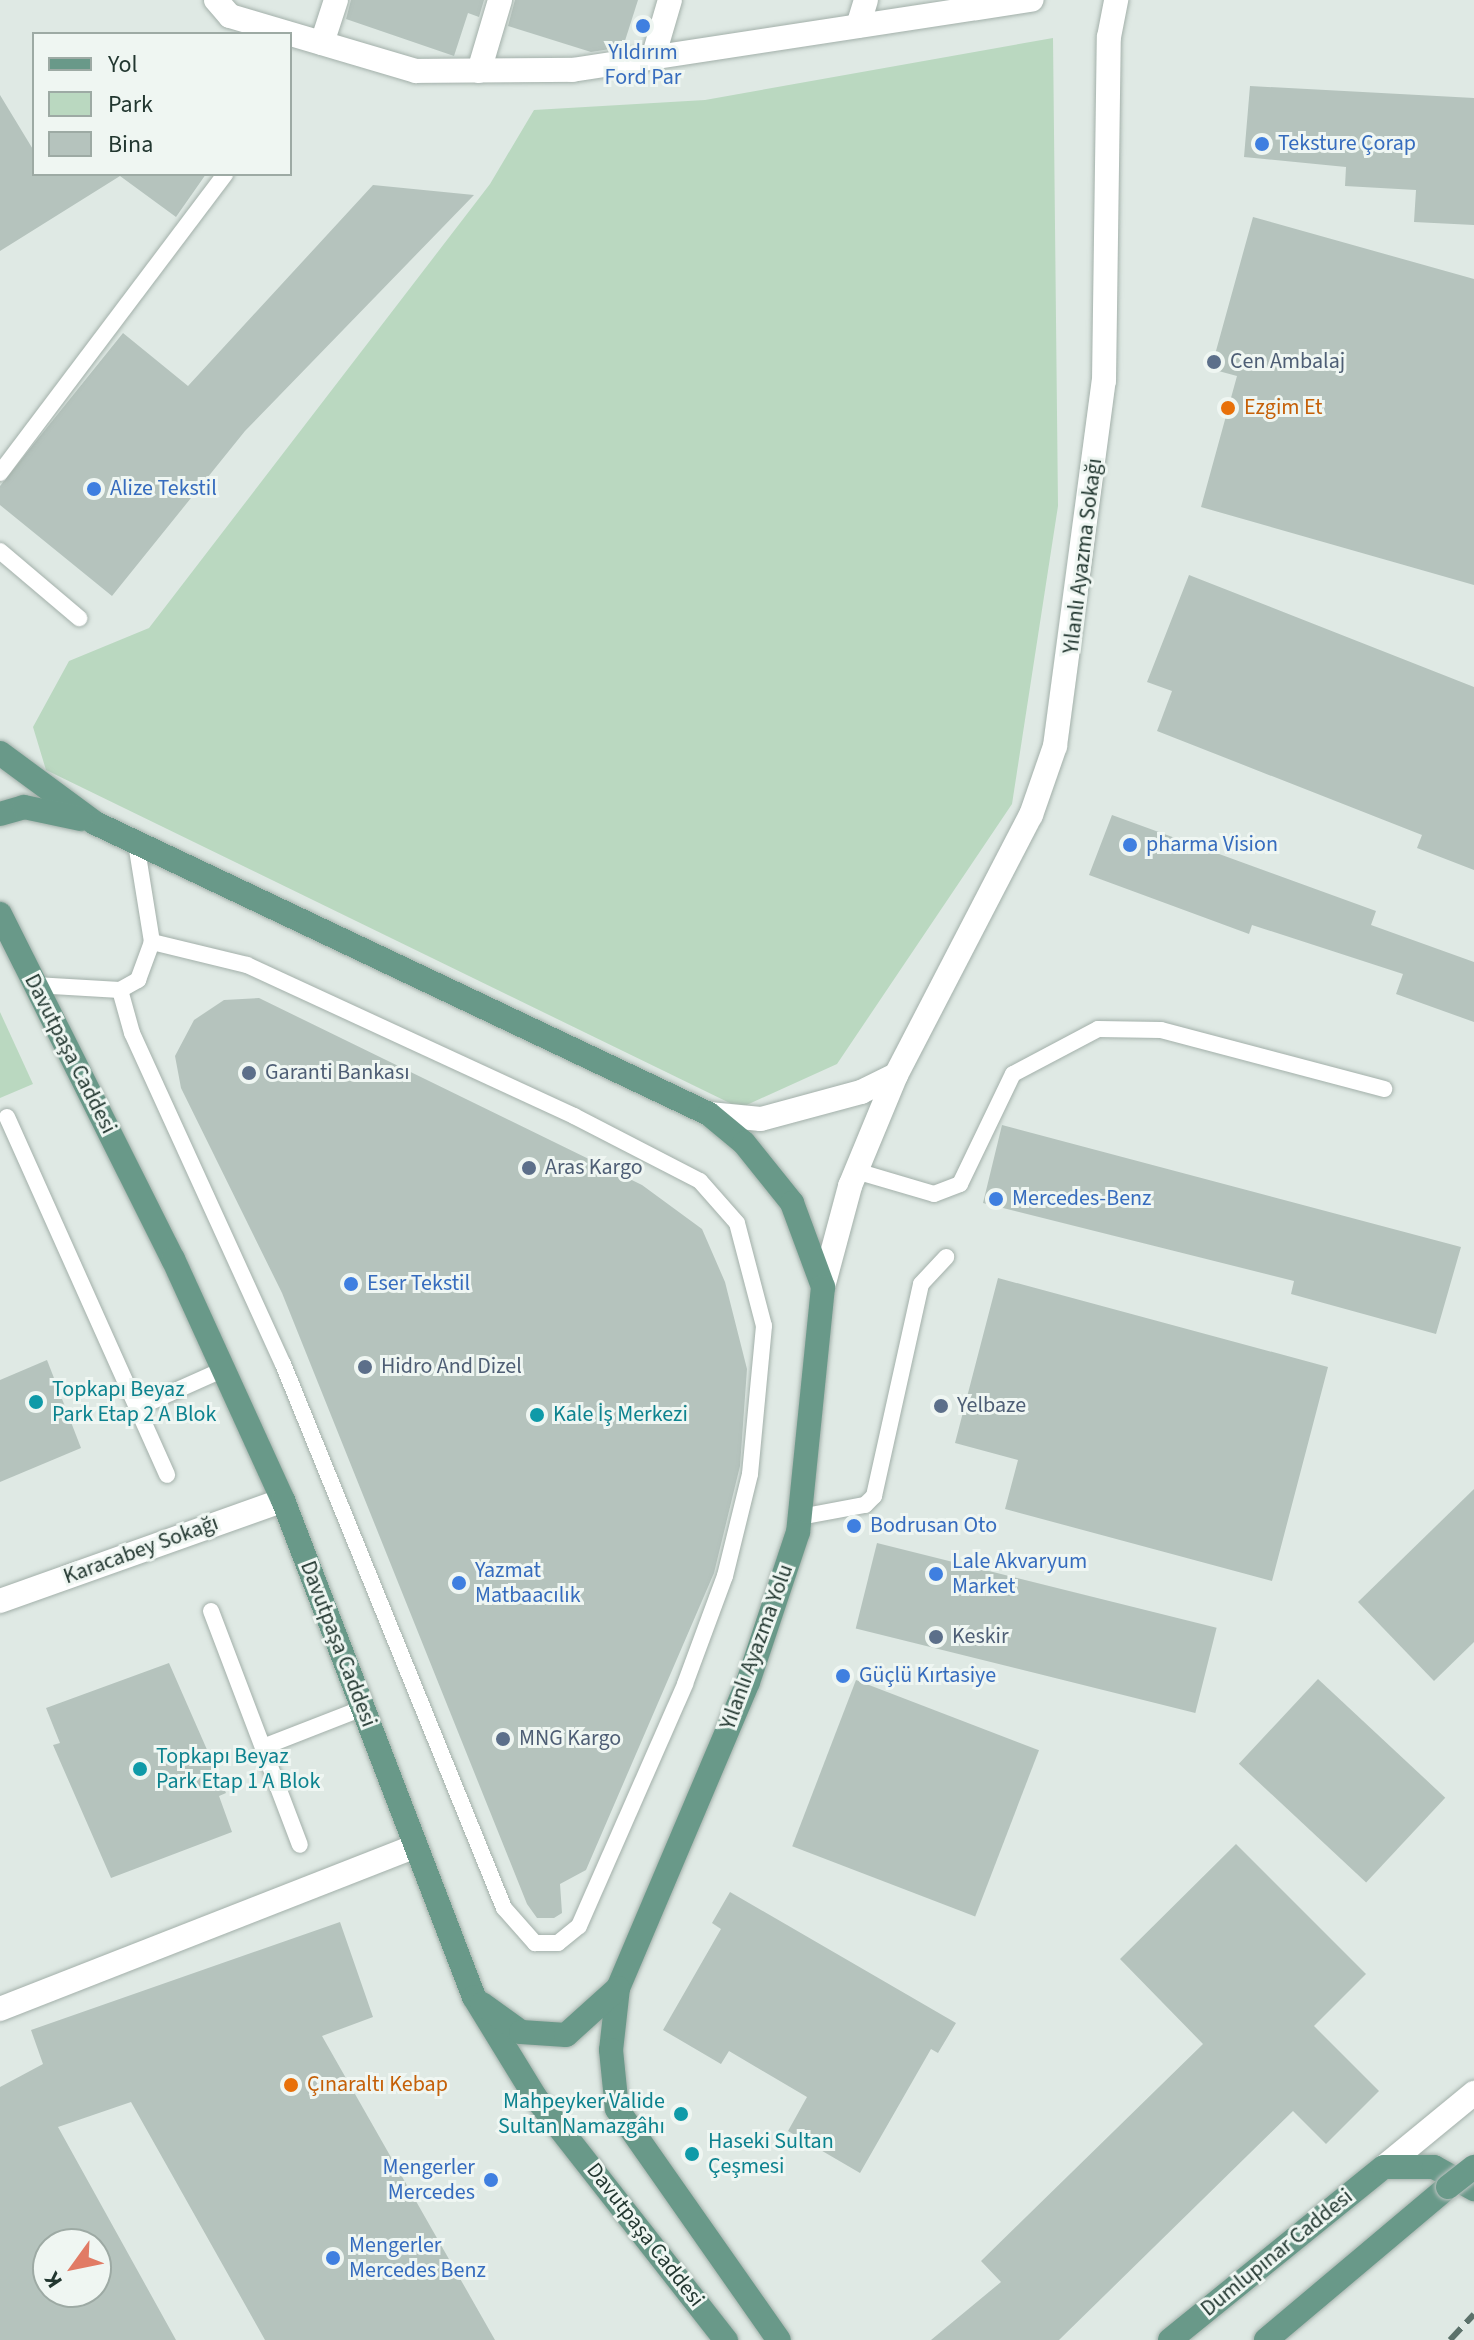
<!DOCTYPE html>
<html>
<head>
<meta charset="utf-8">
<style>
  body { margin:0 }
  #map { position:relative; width:1474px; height:2340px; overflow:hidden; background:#dfe9e4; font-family:"Source Sans 3",sans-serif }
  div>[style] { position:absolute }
  .green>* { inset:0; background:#bad8c0 }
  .building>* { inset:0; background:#b5c3bd; transform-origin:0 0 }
  .roads { filter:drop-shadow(0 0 2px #a3b0aa) drop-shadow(0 0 2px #a3b0aa) }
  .lane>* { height:16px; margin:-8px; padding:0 8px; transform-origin:8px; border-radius:8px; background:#fff }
  .street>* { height:24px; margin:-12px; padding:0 12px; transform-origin:12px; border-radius:12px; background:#fff }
  .secondary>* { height:24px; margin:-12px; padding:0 12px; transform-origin:12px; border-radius:12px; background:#fff }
  .primary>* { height:24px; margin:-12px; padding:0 12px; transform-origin:12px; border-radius:12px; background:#699989 }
  .rail>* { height:6px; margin-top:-3px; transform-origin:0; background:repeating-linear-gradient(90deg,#5c726b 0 16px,transparent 0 24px) }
  .bridges { filter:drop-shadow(0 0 2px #bdc3c1) drop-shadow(0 0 2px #bdc3c1) }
  .primary-bridge>* { height:24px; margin:-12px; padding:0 12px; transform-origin:12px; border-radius:12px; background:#699989 }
  .dots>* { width:22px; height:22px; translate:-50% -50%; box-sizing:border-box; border:4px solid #eff6f2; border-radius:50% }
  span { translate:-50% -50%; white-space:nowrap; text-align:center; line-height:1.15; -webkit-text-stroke:6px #eff6f2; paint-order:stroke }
  .shop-label { font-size:22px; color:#366cbe }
  .left { translate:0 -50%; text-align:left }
  .right { translate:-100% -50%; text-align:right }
  .service-label { font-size:22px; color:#4e5e75 }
  .food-label { font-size:22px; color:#c56008 }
  .street-label { font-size:22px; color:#223730 }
  .culture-label { font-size:22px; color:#0d838f }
  .legend { position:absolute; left:32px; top:32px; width:260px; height:144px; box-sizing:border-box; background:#eff6f2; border:2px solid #9daaa4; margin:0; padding:10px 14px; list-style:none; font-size:24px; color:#223730 }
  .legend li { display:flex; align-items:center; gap:16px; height:40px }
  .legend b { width:40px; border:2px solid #9daaa4 }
  .north { position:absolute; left:32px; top:2228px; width:80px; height:80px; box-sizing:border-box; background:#eff6f2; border:2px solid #9daaa4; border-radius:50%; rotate:237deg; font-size:22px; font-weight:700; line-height:32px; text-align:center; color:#223730 }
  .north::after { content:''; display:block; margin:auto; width:28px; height:36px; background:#e17b65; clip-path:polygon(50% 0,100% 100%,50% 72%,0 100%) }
</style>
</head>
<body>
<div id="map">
  <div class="green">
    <i style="clip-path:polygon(1053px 38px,1058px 506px,1012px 804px,837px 1064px,740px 1108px,46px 770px,33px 727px,69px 661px,149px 628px,490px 184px,534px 110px,705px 100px)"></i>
    <i style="clip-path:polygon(0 1012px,33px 1084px,0 1098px)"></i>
  </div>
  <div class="building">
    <i style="clip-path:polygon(351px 0,484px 0,479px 17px,468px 13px,454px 56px,346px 19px)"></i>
    <i style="clip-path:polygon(515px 0,638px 0,623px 47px,591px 52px,508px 26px)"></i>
    <i style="clip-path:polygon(1250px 86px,1474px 98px,1474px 225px,1414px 222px,1416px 190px,1345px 186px,1346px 167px,1244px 157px)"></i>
    <i style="clip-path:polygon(0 95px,34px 151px,34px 174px,206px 174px,176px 217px,120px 176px,0 251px)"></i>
    <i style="clip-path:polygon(373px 185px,474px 195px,245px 431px,112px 596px,0 505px,0 486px,123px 333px,188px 386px)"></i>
    <i style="clip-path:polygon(1253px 217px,1474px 279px,1474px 585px,1201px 507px,1237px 376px,1211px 369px)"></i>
    <i style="clip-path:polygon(1189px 575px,1474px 687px,1474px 870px,1417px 848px,1422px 835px,1157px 731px,1172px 691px,1147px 682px)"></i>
    <i style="clip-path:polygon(1112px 815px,1376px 911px,1371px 925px,1474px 962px,1474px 1022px,1396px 994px,1403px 974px,1252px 925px,1249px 934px,1089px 875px)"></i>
    <i style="clip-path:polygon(259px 998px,642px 1185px,702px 1229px,725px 1282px,747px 1369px,740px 1466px,714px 1573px,586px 1870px,560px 1884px,562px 1913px,554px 1918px,537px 1918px,527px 1904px,282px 1293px,181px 1088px,175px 1056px,194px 1020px,224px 1000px)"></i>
    <i style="clip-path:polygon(1002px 1125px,1461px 1247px,1436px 1334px,1291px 1294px,1294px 1281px,983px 1203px)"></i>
    <i style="clip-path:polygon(998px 1278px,1328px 1367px,1272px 1581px,1005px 1509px,1018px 1460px,955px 1443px)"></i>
    <i style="clip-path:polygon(47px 1360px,81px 1448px,0 1482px,0 1380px)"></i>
    <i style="clip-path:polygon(1474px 1489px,1474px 1642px,1434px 1681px,1358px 1602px)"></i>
    <i style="left:877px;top:1543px;width:350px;height:88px;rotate:14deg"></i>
    <i style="clip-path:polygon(169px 1663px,226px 1793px,219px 1796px,232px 1832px,111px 1878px,53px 1745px,60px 1743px,46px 1708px)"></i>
    <i style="left:1318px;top:1679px;width:174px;height:116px;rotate:43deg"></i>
    <i style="left:856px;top:1680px;width:196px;height:178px;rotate:21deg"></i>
    <i style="clip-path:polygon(1236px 1844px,1366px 1974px,1314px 2026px,1379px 2091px,1326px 2144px,1293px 2111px,1059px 2340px,931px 2340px,1001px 2282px,981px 2261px,1203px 2044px,1120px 1959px)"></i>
    <i style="clip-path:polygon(730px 1892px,956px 2023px,938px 2053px,931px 2049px,860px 2173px,788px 2131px,807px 2097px,729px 2051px,721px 2064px,663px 2030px,721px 1929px,712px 1923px)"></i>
    <i style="clip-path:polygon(evenodd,340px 1922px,373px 2017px,322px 2036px,495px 2340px,265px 2340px,131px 2102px,58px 2127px,176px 2340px,0 2340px,0 2087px,43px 2064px,31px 2030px,340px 1922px,48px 2244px,96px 2244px,96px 2292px,48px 2292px,48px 2244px)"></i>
  </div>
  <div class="roads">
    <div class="lane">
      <i style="left:0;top:473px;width:374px;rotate:-53deg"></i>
      <i style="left:0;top:551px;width:104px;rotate:40.3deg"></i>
      <i style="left:35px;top:985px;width:85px;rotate:3.4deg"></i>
      <i style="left:120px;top:990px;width:21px;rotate:-29deg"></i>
      <i style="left:138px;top:980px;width:40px;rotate:-69.8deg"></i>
      <i style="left:152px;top:942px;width:100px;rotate:-99.2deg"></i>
      <i style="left:120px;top:990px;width:45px;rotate:74.4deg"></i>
      <i style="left:132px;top:1033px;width:364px;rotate:65.5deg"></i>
      <i style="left:283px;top:1364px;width:587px;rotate:67.89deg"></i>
      <i style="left:504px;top:1908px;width:47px;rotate:48.5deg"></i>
      <i style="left:535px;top:1943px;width:23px"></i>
      <i style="left:558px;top:1943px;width:27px;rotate:-39deg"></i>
      <i style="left:579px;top:1926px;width:264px;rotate:-66.3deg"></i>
      <i style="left:685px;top:1684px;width:115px;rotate:-69.7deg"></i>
      <i style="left:725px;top:1576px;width:105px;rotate:-76.2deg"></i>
      <i style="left:750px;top:1474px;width:149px;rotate:-84.6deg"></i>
      <i style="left:764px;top:1326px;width:106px;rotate:-104.7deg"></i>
      <i style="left:737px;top:1223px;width:56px;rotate:-131.4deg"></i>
      <i style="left:700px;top:1181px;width:142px;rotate:-152.7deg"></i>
      <i style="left:574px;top:1116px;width:360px;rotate:-155.2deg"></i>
      <i style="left:247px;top:965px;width:98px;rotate:-166.4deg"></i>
      <i style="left:7px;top:1117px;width:392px;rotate:65.9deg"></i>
      <i style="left:856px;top:1171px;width:81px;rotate:16.4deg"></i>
      <i style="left:934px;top:1194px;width:28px;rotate:-21deg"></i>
      <i style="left:960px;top:1184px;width:122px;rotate:-64.3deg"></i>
      <i style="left:1013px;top:1074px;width:96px;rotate:-27.9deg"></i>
      <i style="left:1098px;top:1029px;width:63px;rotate:0.9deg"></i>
      <i style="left:1161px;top:1030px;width:231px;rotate:14.8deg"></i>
      <i style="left:137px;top:1408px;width:95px;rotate:-24.1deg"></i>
      <i style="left:800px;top:1517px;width:66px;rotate:-10.5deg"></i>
      <i style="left:865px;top:1505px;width:13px;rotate:-45deg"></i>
      <i style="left:874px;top:1496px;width:217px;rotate:-77.5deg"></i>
      <i style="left:921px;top:1284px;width:37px;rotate:-47deg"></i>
      <i style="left:211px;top:1611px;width:250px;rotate:69.2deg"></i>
      <i style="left:263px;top:1747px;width:107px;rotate:-21.3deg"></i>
    </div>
    <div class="street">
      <i style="left:216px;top:0;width:21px;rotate:49deg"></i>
      <i style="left:230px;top:16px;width:194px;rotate:16.5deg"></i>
      <i style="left:416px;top:71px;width:156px;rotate:-0.4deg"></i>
      <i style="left:572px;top:70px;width:465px;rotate:-8.7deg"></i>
      <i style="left:858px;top:26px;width:27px;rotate:-73deg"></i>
      <i style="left:322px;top:43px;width:45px;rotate:-72deg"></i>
      <i style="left:653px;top:58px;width:60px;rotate:-73.7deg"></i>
      <i style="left:479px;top:71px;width:74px;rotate:-73.5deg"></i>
      <i style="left:0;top:1601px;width:300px;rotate:-19.6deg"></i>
      <i style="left:0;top:2009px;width:446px;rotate:-21.4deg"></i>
    </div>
    <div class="secondary">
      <i style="left:709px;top:1114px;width:52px;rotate:5.5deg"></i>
      <i style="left:761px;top:1119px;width:104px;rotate:-15.1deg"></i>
      <i style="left:861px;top:1092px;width:39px;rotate:-26deg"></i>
      <i style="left:823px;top:1287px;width:105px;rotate:-75deg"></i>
      <i style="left:850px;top:1186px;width:120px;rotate:-67.5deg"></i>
      <i style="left:896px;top:1075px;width:293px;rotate:-62.6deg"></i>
      <i style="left:1031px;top:815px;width:73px;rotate:-70.8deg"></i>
      <i style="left:1055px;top:746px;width:368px;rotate:-82.4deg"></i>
      <i style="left:1104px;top:381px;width:344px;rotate:-89.2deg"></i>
      <i style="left:1109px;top:37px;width:38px;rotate:-79deg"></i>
      <i style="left:1384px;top:2167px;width:117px;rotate:-39.4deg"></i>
    </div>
    <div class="primary">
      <i style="left:0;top:753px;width:118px;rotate:36.4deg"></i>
      <i style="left:95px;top:823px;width:679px;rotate:25.36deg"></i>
      <i style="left:709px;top:1114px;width:45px;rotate:39.6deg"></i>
      <i style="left:744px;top:1143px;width:77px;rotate:51.3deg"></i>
      <i style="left:792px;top:1203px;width:90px;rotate:69.7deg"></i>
      <i style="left:823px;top:1287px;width:246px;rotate:95.8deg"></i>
      <i style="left:798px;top:1532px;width:158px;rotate:108.4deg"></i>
      <i style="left:748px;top:1682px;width:332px;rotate:113deg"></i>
      <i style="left:618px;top:1988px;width:62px;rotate:96.4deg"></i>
      <i style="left:611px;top:2050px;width:59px;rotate:84.2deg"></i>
      <i style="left:617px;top:2109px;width:282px;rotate:55deg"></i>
      <i style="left:0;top:814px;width:25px;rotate:-16deg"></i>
      <i style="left:24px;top:807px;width:58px;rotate:11.9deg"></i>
      <i style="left:0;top:914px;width:386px;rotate:63.4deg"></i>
      <i style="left:173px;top:1259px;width:265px;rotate:65.5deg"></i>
      <i style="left:283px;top:1500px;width:532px;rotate:68.98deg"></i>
      <i style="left:474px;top:1997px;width:119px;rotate:58.5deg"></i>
      <i style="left:536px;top:2098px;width:308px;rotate:51.9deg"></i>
      <i style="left:482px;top:2004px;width:48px;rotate:35.7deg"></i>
      <i style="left:521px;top:2032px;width:45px;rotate:3.8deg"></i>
      <i style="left:566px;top:2035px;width:70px;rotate:-42.1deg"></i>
      <i style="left:1170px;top:2340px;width:275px;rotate:-39deg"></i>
      <i style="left:1384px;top:2167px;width:50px"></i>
      <i style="left:1434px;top:2167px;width:46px;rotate:28.8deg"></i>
      <i style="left:1266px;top:2340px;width:238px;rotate:-40.1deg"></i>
    </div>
  </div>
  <div class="rail">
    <i style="left:1450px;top:2340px;width:35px;rotate:-47deg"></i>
  </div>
  <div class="bridges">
    <div class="primary-bridge">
      <i style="left:1448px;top:2187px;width:33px;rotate:-38deg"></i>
    </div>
  </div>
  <div class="dots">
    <i style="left:643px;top:26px;background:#3f7fe0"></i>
    <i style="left:1262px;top:144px;background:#3f7fe0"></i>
    <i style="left:1214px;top:362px;background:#5c6f8a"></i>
    <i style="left:1228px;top:408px;background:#e8710a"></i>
    <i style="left:94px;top:489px;background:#3f7fe0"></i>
    <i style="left:1130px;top:845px;background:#3f7fe0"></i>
    <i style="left:249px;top:1073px;background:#5c6f8a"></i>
    <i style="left:529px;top:1168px;background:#5c6f8a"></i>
    <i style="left:996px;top:1199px;background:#3f7fe0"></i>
    <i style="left:351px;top:1284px;background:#3f7fe0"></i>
    <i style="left:365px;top:1367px;background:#5c6f8a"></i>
    <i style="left:36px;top:1402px;background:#0f9aa8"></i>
    <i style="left:941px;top:1406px;background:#5c6f8a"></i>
    <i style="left:537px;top:1415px;background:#0f9aa8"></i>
    <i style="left:854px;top:1526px;background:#3f7fe0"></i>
    <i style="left:936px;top:1574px;background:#3f7fe0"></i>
    <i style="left:459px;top:1583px;background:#3f7fe0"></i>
    <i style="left:936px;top:1637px;background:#5c6f8a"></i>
    <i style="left:843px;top:1676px;background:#3f7fe0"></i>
    <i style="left:503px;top:1739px;background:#5c6f8a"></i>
    <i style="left:140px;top:1769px;background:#0f9aa8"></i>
    <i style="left:291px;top:2085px;background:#e8710a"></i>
    <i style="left:681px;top:2114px;background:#0f9aa8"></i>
    <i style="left:692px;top:2154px;background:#0f9aa8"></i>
    <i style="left:491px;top:2180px;background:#3f7fe0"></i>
    <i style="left:333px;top:2258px;background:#3f7fe0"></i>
  </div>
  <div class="shop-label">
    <span style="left:643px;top:65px">Yıldırım<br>Ford Par</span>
    <span class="left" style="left:1278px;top:144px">Teksture Çorap</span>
    <span class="left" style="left:110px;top:489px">Alize Tekstil</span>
    <span class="left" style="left:1146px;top:845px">pharma Vision</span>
    <span class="left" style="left:1012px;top:1199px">Mercedes-Benz</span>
    <span class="left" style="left:367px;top:1284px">Eser Tekstil</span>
    <span class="left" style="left:870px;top:1526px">Bodrusan Oto</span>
    <span class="left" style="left:952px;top:1574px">Lale Akvaryum<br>Market</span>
    <span class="left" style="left:475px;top:1583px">Yazmat<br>Matbaacılık</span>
    <span class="left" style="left:859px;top:1676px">Güçlü Kırtasiye</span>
    <span class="right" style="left:475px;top:2180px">Mengerler<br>Mercedes</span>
    <span class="left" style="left:349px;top:2258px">Mengerler<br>Mercedes Benz</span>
  </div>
  <div class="service-label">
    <span class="left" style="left:1230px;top:362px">Cen Ambalaj</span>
    <span class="left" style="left:265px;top:1073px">Garanti Bankası</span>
    <span class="left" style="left:545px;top:1168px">Aras Kargo</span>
    <span class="left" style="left:381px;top:1367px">Hidro And Dizel</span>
    <span class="left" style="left:957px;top:1406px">Yelbaze</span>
    <span class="left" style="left:952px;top:1637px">Keskir</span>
    <span class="left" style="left:519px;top:1739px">MNG Kargo</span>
  </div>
  <div class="food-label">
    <span class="left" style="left:1244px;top:408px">Ezgim Et</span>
    <span class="left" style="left:307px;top:2085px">Çınaraltı Kebap</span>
  </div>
  <div class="street-label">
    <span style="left:1083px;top:556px;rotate:-83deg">Yılanlı Ayazma Sokağı</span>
    <span style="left:70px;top:1054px;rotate:63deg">Davutpaşa Caddesi</span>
    <span style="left:141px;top:1550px;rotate:-20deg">Karacabey Sokağı</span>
    <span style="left:338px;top:1644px;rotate:69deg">Davutpaşa Caddesi</span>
    <span style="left:757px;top:1647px;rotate:-70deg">Yılanlı Ayazma Yolu</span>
    <span style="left:645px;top:2235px;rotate:52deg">Davutpaşa Caddesi</span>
    <span style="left:1277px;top:2253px;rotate:-39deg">Dumlupınar Caddesi</span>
  </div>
  <div class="culture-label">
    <span class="left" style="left:52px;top:1402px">Topkapı Beyaz<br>Park Etap 2 A Blok</span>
    <span class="left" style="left:553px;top:1415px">Kale İş Merkezi</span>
    <span class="left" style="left:156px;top:1769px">Topkapı Beyaz<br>Park Etap 1 A Blok</span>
    <span class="right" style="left:665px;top:2114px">Mahpeyker Valide<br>Sultan Namazgâhı</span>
    <span class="left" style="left:708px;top:2154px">Haseki Sultan<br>Çeşmesi</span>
  </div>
  <ul class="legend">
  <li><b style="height:10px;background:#699989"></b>Yol</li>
  <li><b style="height:22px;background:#bad8c0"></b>Park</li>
  <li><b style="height:22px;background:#b5c3bd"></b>Bina</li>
  </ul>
  <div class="north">K</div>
</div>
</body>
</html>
